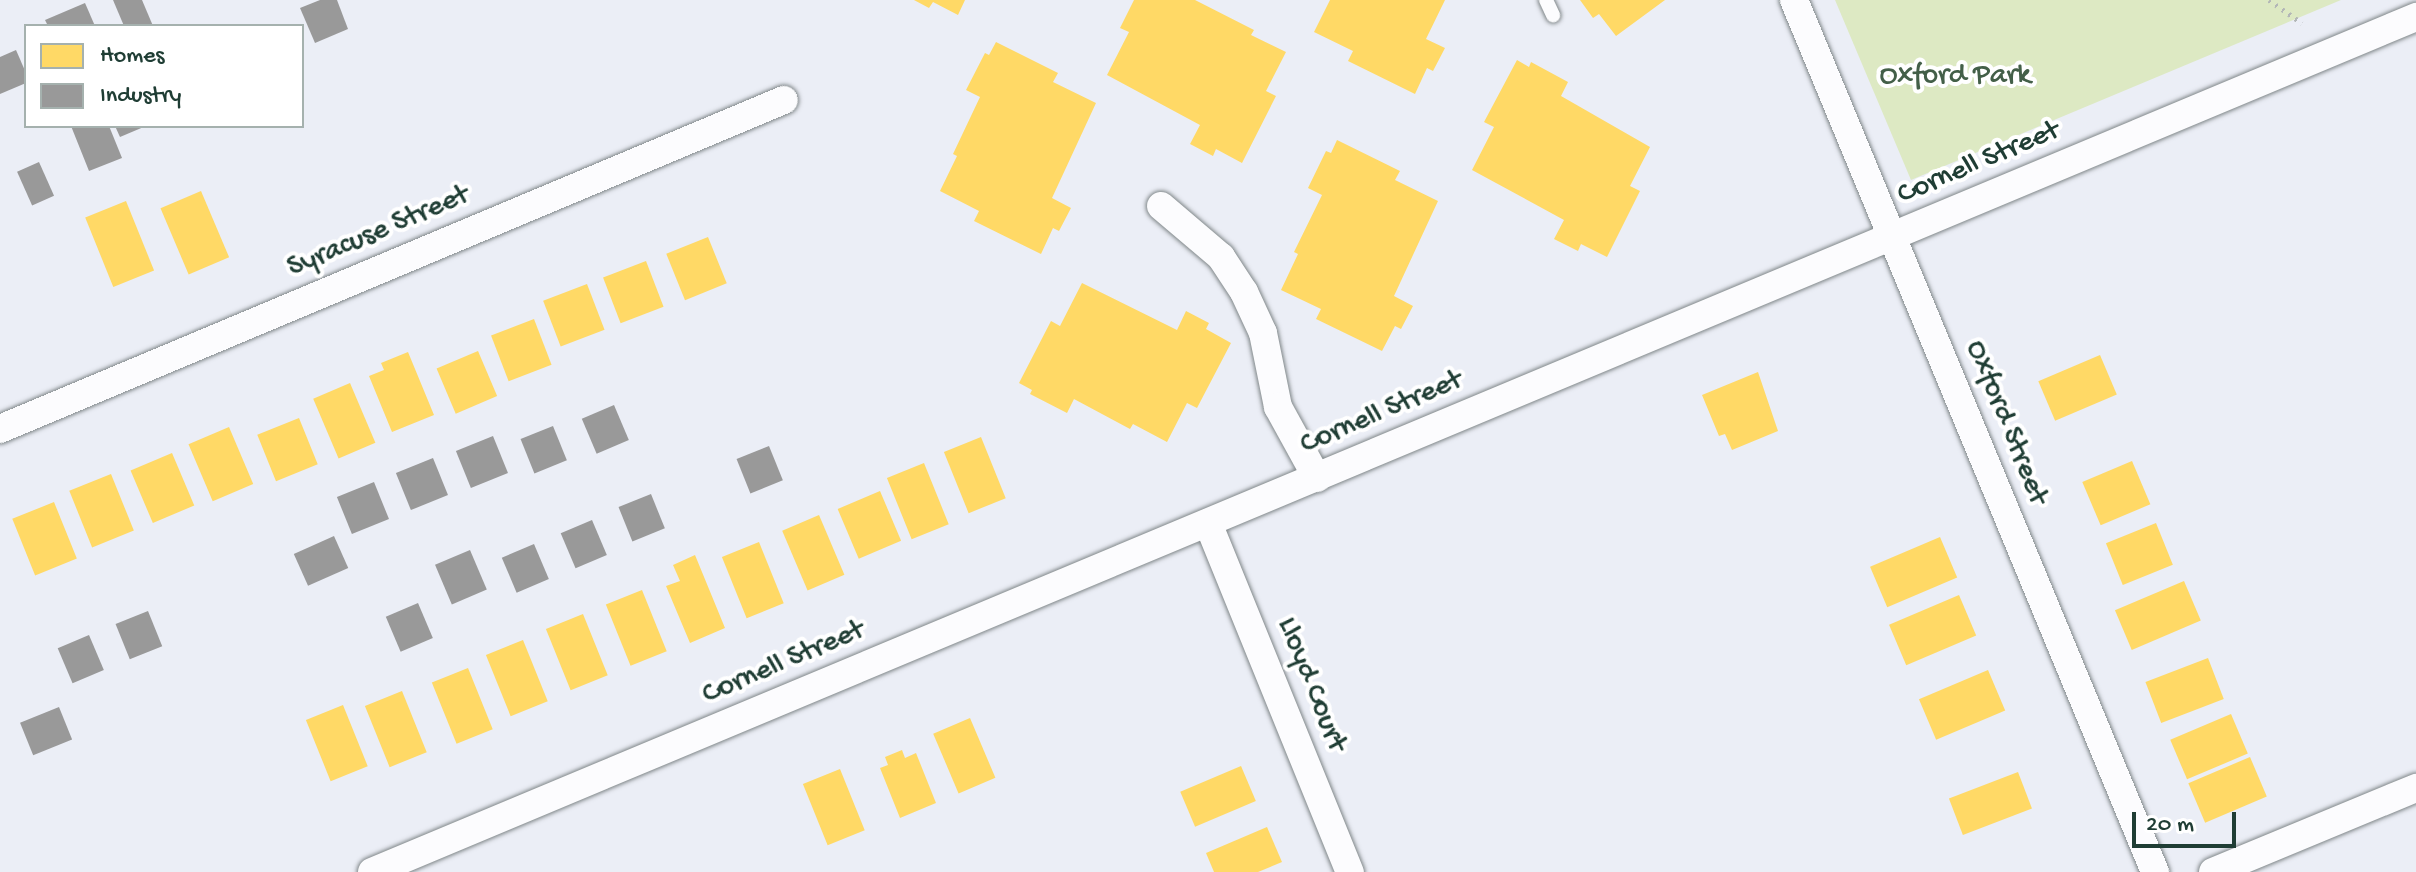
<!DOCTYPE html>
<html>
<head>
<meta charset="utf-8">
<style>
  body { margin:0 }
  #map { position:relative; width:2416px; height:872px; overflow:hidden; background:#ebeef6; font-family:"Gochi Hand",sans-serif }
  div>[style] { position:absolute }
  .green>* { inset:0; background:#dde9c3 }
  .homes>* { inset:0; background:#ffd966; transform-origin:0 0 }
  .industry>* { inset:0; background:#999; transform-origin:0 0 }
  .path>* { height:5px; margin-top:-2.5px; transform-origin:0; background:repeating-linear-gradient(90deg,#b3b7b7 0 2px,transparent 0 8px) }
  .roads { filter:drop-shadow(0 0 2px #808789) drop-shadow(0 0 2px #808789) }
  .lane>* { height:14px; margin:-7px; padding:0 7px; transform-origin:7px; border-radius:7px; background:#fcfcfe }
  .street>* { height:28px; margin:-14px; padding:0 14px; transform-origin:14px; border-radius:14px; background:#fcfcfe }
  span { translate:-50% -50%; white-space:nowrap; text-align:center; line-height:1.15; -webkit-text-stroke:8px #fff; paint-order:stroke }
  .park-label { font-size:30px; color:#435f48 }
  .street-label { font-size:30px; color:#1f3d34 }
  .legend { position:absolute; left:24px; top:24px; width:280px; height:104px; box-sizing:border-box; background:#fff; border:2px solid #a5b1ae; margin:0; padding:10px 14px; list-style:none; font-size:24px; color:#1f3d34 }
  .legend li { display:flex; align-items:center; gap:16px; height:40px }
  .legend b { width:40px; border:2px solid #a5b1ae }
  .scale { position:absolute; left:2132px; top:812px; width:104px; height:36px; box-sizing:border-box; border:4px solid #1f3d34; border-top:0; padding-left:10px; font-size:24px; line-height:28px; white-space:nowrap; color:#1f3d34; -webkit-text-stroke:6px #fff; paint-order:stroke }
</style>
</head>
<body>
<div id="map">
  <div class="green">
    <i style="clip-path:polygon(1835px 0,2341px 0,1911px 180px)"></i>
  </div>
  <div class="homes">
    <i style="clip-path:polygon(914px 0,965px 0,958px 15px,933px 2px,929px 8px)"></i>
    <i style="clip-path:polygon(1134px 0,1195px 0,1254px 30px,1251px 35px,1286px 52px,1266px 91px,1276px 96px,1242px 163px,1216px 149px,1213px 156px,1190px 144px,1200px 125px,1107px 75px,1129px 32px,1120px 28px)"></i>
    <i style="clip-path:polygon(1330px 0,1445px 0,1426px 39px,1445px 48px,1433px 71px,1427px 68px,1415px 94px,1348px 61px,1353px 51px,1314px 32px)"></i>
    <i style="clip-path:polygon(1580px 0,1665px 0,1616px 36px,1599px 14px,1593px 18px)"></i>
    <i style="clip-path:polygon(996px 42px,1058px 73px,1053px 82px,1096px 103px,1052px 198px,1071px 208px,1059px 231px,1053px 228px,1041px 254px,974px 221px,979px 211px,940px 191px,957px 156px,953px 154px,980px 97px,966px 90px,985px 53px,989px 55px)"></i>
    <i style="clip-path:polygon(1517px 60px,1529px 67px,1531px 62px,1568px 82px,1561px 96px,1650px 147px,1630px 186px,1640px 191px,1607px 257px,1581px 244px,1578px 251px,1554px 239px,1564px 220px,1472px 170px,1494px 127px,1484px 122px)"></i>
    <i style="clip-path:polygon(1337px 140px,1400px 171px,1395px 180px,1438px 201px,1394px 296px,1413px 306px,1401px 329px,1395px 326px,1382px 351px,1316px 319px,1321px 309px,1281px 290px,1298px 254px,1294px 252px,1322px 195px,1308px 188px,1326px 151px,1331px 153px)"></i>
    <i style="left:201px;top:191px;width:72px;height:44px;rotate:67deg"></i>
    <i style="left:126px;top:201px;width:75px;height:44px;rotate:68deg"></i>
    <i style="left:708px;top:237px;width:50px;height:45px;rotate:68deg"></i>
    <i style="left:646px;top:261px;width:49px;height:46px;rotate:69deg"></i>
    <i style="clip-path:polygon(1082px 283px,1177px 330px,1186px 311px,1209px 323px,1206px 329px,1231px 343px,1197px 408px,1187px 403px,1167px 442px,1133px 424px,1130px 429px,1074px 399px,1067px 413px,1030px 394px,1032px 390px,1019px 383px,1051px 321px,1060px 326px)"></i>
    <i style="left:587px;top:284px;width:49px;height:47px;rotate:69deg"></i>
    <i style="left:534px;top:319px;width:49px;height:46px;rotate:69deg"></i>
    <i style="left:478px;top:351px;width:49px;height:45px;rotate:67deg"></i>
    <i style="clip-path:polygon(408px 352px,434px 415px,392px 432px,369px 376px,384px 370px,381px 363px)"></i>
    <i style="left:2100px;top:355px;width:43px;height:67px;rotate:67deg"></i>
    <i style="clip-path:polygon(1758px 372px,1778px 431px,1732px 450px,1725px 434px,1719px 436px,1702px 395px)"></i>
    <i style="left:350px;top:383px;width:65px;height:40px;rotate:67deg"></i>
    <i style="left:299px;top:418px;width:50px;height:45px;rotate:68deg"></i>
    <i style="left:229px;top:427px;width:62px;height:44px;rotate:67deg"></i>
    <i style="left:981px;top:437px;width:66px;height:40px;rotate:68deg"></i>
    <i style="left:172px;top:453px;width:57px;height:45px;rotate:67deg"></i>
    <i style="left:2132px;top:461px;width:47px;height:54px;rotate:67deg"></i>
    <i style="left:924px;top:463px;width:66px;height:40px;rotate:68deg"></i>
    <i style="left:111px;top:474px;width:61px;height:45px;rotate:68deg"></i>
    <i style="left:880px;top:491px;width:54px;height:46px;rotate:67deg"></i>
    <i style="left:54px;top:502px;width:61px;height:45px;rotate:68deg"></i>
    <i style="left:819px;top:515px;width:65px;height:40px;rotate:67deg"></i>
    <i style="left:2156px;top:523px;width:45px;height:54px;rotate:68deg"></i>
    <i style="left:1940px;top:537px;width:44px;height:76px;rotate:67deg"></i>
    <i style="left:759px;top:542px;width:66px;height:40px;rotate:68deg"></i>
    <i style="clip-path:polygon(695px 555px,725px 628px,690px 643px,666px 586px,680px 581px,673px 565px)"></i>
    <i style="left:2184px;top:581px;width:43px;height:75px;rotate:67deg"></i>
    <i style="left:642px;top:590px;width:66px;height:39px;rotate:68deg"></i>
    <i style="left:1959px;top:595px;width:44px;height:76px;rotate:67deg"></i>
    <i style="left:583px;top:614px;width:66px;height:40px;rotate:68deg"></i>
    <i style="left:523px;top:640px;width:66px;height:40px;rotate:68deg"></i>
    <i style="left:2208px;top:658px;width:44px;height:67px;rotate:69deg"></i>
    <i style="left:468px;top:668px;width:66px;height:39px;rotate:68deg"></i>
    <i style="left:1988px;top:670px;width:44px;height:75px;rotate:67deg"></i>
    <i style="left:402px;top:691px;width:66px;height:40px;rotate:68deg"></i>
    <i style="left:343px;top:705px;width:66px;height:40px;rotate:68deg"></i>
    <i style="left:2231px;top:714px;width:43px;height:66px;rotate:67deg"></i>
    <i style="left:970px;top:718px;width:65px;height:40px;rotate:67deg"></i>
    <i style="clip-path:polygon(902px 750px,905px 758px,916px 753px,936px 803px,900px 818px,880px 768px,888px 765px,885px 757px)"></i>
    <i style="left:2250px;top:757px;width:43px;height:67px;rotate:67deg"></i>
    <i style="left:1241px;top:766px;width:38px;height:66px;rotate:67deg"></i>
    <i style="left:840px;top:769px;width:66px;height:40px;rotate:68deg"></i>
    <i style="left:2018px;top:772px;width:39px;height:74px;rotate:69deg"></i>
    <i style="clip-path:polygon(1267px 827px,1282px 862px,1258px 872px,1214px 872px,1206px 853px)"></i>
  </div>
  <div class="industry">
    <i style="clip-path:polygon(113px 0,142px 0,153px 26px,124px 26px)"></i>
    <i style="clip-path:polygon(320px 0,337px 0,348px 29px,315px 43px,300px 8px)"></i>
    <i style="clip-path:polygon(85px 3px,95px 26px,48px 26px,45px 20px)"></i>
    <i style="clip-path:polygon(16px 50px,26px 73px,26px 83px,0 94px,0 57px)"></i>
    <i style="clip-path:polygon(71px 126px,109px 126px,122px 158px,89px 171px)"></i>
    <i style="clip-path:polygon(115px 126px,146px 126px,120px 137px)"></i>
    <i style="left:39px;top:162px;width:37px;height:24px;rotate:66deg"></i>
    <i style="left:614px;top:405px;width:38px;height:35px;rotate:67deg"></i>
    <i style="left:553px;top:426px;width:37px;height:35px;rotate:68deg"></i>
    <i style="left:493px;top:436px;width:40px;height:40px;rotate:68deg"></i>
    <i style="left:769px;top:446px;width:37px;height:35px;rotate:68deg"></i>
    <i style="left:433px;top:458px;width:40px;height:40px;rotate:68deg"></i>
    <i style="left:374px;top:482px;width:40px;height:40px;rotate:68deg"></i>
    <i style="left:651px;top:494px;width:37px;height:35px;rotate:68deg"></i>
    <i style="left:592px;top:520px;width:38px;height:34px;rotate:67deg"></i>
    <i style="left:334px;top:536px;width:35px;height:44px;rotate:66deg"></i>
    <i style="left:534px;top:544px;width:38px;height:35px;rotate:67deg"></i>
    <i style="left:470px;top:550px;width:43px;height:38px;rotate:67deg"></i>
    <i style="left:418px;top:603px;width:38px;height:35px;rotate:67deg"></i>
    <i style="left:148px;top:611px;width:38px;height:35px;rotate:68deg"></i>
    <i style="left:89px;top:635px;width:38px;height:34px;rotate:67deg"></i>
    <i style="left:59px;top:707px;width:35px;height:42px;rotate:68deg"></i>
  </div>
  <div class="path">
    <i style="left:2269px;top:0;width:40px;rotate:34.9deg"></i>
  </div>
  <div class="roads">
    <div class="lane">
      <i style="left:1546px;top:0;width:17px;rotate:65deg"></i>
    </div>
    <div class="street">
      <i style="left:1794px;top:0;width:944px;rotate:67.51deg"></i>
      <i style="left:1161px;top:206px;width:79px;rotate:40.4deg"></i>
      <i style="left:1221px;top:257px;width:42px;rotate:56.7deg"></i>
      <i style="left:1244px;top:292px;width:45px;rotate:65.1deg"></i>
      <i style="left:1263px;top:333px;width:76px;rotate:78.5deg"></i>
      <i style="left:1278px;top:407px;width:81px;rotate:61.2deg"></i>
      <i style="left:0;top:429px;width:850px;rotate:-22.77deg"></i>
      <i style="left:1208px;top:523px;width:377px;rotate:67.9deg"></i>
      <i style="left:372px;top:872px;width:2216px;rotate:-22.7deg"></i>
      <i style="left:2213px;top:872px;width:220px;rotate:-22.5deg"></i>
    </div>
  </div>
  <div class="park-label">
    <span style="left:1955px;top:77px">Oxford Park</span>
  </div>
  <div class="street-label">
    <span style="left:1979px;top:164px;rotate:-23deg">Cornell Street</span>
    <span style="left:379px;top:233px;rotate:-23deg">Syracuse Street</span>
    <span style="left:1382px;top:414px;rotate:-23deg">Cornell Street</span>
    <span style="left:2005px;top:423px;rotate:68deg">Oxford Street</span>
    <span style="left:784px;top:664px;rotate:-23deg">Cornell Street</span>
    <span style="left:1310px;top:685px;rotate:68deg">Lloyd Court</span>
  </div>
  <ul class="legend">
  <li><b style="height:22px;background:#ffd966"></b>Homes</li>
  <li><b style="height:22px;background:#999"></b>Industry</li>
  </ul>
  <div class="scale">20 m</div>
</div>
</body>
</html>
